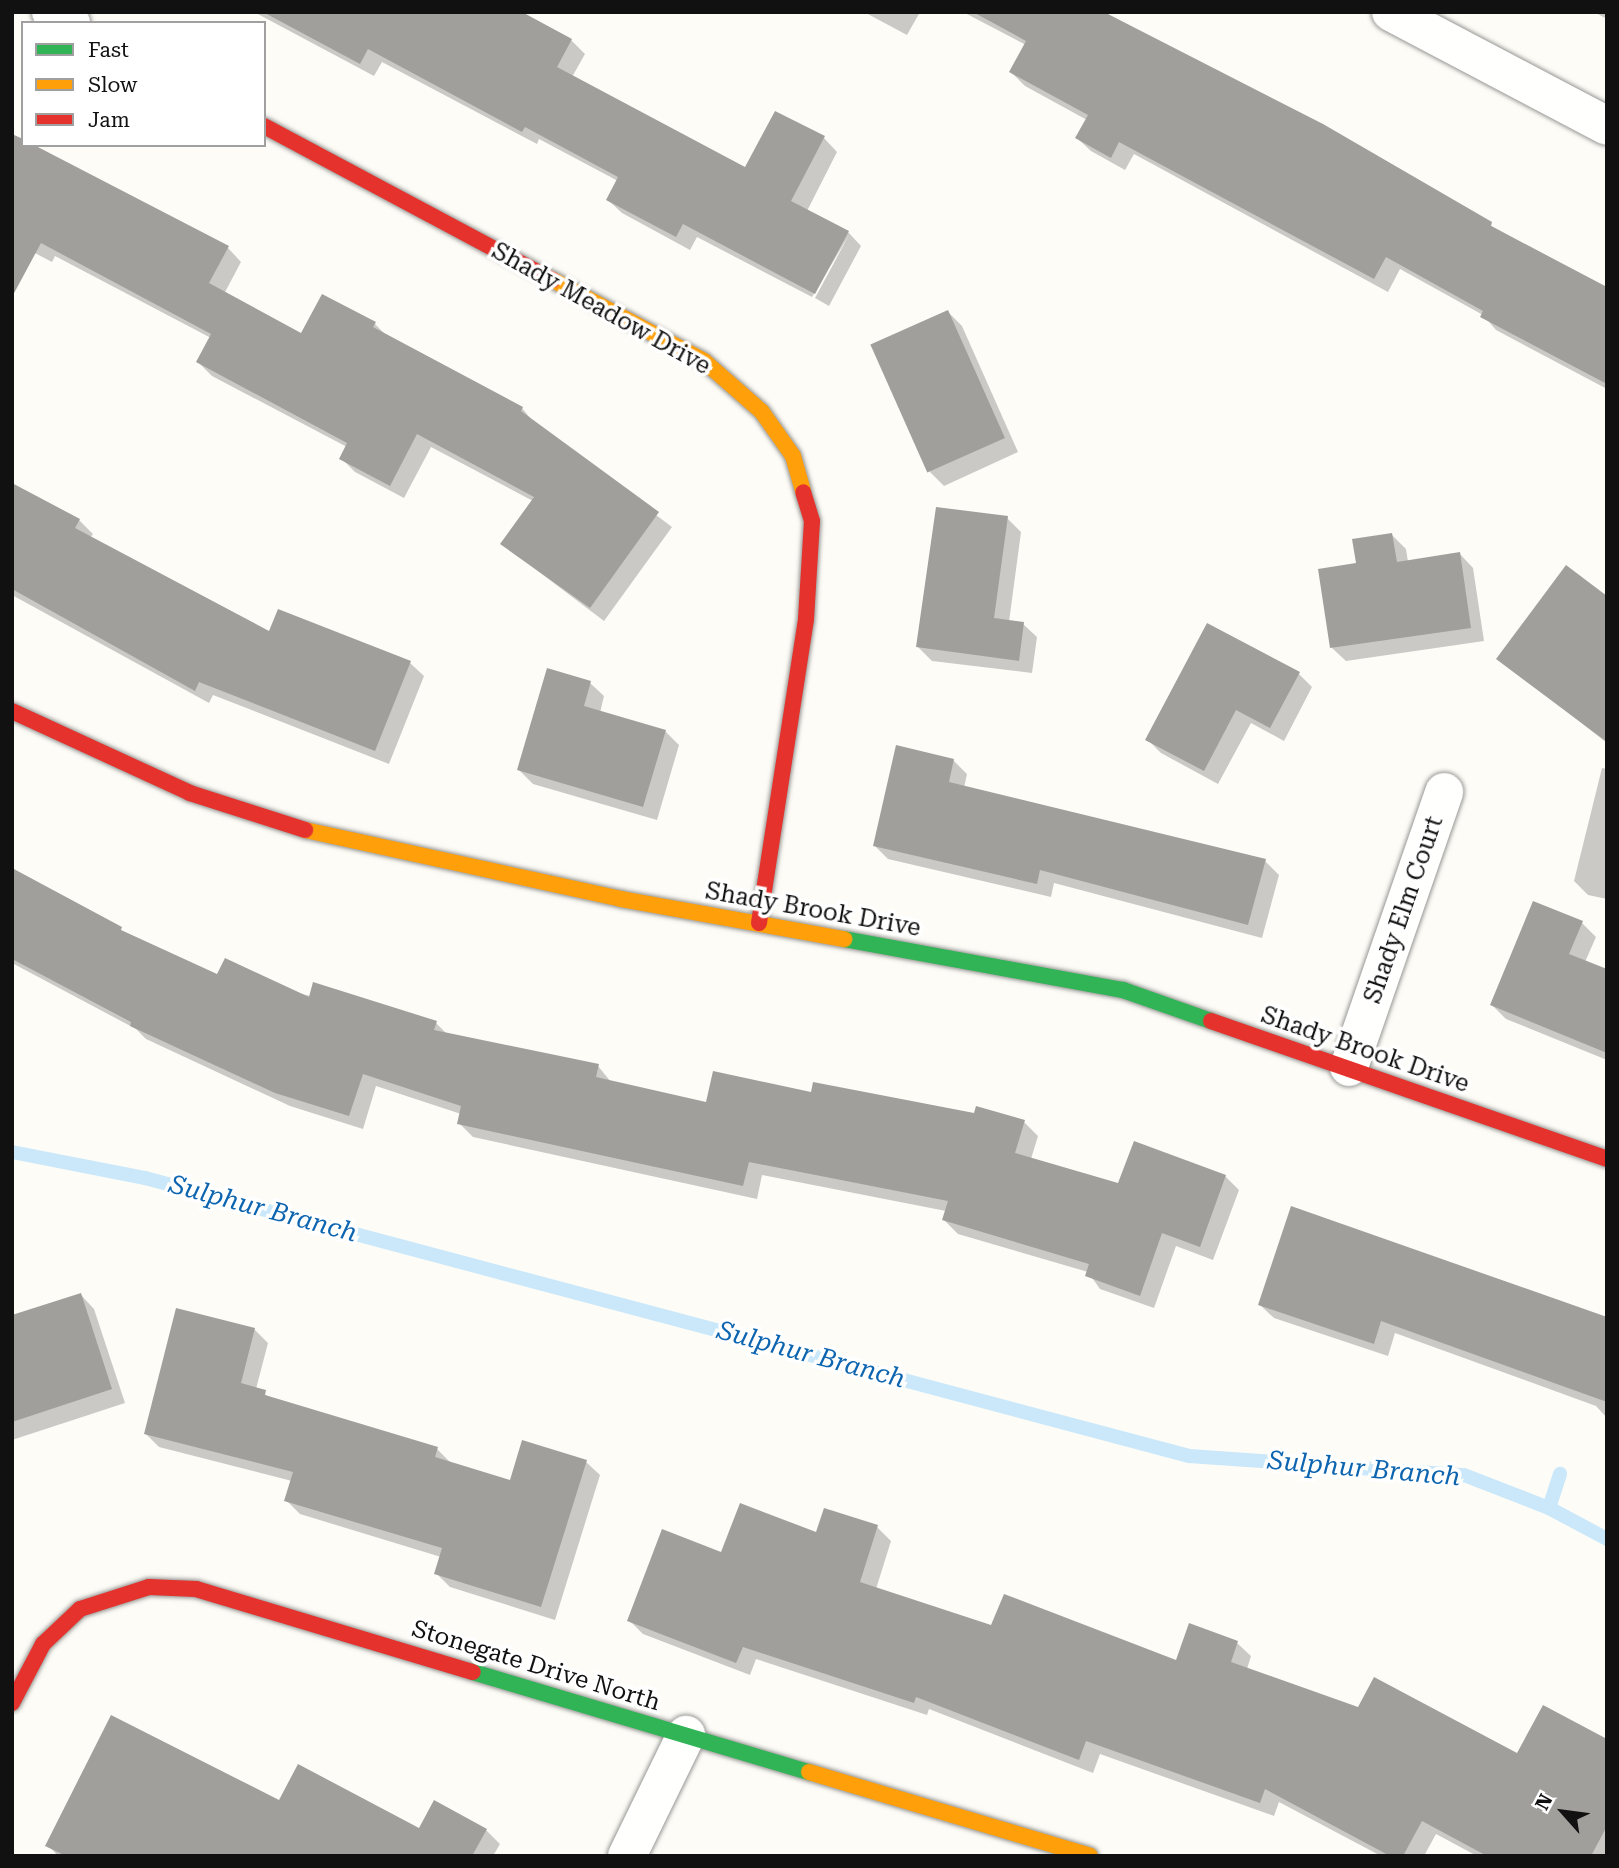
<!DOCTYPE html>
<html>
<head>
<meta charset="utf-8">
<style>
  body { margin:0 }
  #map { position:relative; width:1619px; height:1868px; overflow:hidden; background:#fdfcf7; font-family:"Roboto Serif",serif }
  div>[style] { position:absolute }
  .shadow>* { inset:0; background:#0003 }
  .stream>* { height:14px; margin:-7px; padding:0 7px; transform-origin:7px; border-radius:7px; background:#cae8fa }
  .building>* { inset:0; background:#a19f9c; transform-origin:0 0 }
  .roads { filter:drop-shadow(0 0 2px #979795) drop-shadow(0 0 2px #979795) }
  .street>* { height:38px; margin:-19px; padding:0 19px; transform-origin:19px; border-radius:19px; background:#fffffe }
  .fast>* { height:16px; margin:-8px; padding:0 8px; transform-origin:8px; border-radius:8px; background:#30b455 }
  .slow>* { height:16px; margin:-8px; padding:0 8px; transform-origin:8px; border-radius:8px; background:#ff9f0a }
  .jam>* { height:16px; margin:-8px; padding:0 8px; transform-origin:8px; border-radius:8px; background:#e5322d }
  span { translate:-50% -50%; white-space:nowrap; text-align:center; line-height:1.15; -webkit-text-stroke:7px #fff; paint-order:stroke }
  .street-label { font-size:24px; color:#111 }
  .water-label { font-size:26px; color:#0d65b0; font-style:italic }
  .frame { position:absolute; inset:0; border:14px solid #111; pointer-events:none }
  .legend { position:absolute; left:21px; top:21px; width:245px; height:126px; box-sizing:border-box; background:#fff; border:2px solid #a0a0a0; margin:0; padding:9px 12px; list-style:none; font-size:21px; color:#111 }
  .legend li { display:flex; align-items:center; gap:14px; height:35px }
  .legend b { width:35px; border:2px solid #a0a0a0 }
  .north { position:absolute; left:1528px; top:1777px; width:70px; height:70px; -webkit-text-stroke:5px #fff; paint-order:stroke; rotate:298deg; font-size:19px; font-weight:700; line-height:28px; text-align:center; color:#111 }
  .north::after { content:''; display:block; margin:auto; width:24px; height:32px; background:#111; clip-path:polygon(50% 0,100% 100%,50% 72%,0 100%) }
</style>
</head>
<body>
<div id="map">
  <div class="shadow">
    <i style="clip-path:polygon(254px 12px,425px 12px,571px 40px,585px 54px,572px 77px,746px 170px,824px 138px,837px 152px,807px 211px,848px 232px,861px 246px,829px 306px,815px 298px,849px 235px,812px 297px,697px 237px,690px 250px,622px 213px,608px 200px,618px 181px,539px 139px,537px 144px,382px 62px,374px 76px)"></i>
    <i style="clip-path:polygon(864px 12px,920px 12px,907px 35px)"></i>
    <i style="clip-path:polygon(963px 12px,1100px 12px,1607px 289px,1607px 389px,1496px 330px,1483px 315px,1400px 269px,1388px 292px,1134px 154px,1125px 170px,1091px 151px,1077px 138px,1087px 120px,1025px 86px,1011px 72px,1026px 45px)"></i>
    <i style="clip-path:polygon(1594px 12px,1607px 12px,1607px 19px)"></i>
    <i style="clip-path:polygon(23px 145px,228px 248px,241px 262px,224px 294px,302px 335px,375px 324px,388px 337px,522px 408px,535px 424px,672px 527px,604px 621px,502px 544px,533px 501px,431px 447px,404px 498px,355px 472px,341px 458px,347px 447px,212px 376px,198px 362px,211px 338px,55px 256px,52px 262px,12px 241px)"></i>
    <i style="clip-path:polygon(948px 312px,962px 326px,1018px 452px,944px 486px,930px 472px)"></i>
    <i style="clip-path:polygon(12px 485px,79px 520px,93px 534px,90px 538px,270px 634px,279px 611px,410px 663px,424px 676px,389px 764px,213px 695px,209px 703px,12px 595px)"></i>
    <i style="clip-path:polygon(1007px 518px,1021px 532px,1009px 622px,1023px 624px,1037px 637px,1032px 673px,932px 661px,918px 647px)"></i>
    <i style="clip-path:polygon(1392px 535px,1406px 549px,1408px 562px,1460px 554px,1473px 568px,1484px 641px,1346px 661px,1332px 648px)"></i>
    <i style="clip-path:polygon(1607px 598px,1607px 743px,1498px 658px)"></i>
    <i style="clip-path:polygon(1298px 673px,1312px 687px,1284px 741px,1251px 723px,1218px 784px,1161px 753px,1147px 739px)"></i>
    <i style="clip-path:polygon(590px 683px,604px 696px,600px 713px,665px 731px,679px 745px,657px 820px,533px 784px,519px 770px)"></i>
    <i style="clip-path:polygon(953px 760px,967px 774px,964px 788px,1265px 861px,1279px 875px,1262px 938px,1054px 883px,1051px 897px,888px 859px,874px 845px)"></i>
    <i style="clip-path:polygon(1602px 768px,1607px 769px,1607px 899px,1588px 895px,1574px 881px)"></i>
    <i style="clip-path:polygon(12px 869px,129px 935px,218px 976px,436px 1023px,448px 1035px,598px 1066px,611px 1082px,708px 1104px,812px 1094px,1024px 1122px,1038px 1136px,1031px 1159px,1119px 1186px,1225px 1176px,1239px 1190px,1213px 1260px,1176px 1246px,1154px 1308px,1100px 1289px,1088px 1272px,958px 1234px,944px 1220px,946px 1211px,762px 1175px,757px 1199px,473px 1137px,459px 1123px,461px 1114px,376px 1086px,363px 1129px,290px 1106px,146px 1039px,136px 1029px,12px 963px)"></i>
    <i style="clip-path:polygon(1582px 923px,1596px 937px,1585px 962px,1607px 971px,1607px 1060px,1506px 1019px,1492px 1005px)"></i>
    <i style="clip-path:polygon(81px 1295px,94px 1309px,125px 1403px,12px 1440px,12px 1317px)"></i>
    <i style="clip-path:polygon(1260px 1305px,1607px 1319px,1607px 1418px,1596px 1406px,1395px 1333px,1388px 1356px,1274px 1318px)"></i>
    <i style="clip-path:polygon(254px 1329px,268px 1343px,256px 1389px,274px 1400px,437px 1449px,451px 1463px,511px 1482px,586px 1462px,600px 1475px,555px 1620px,450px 1587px,436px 1573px,441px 1557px,300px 1514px,286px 1500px,292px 1481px,159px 1447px,146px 1434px)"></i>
    <i style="clip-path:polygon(825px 1510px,877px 1527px,891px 1541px,876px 1589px,992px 1627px,1177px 1662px,1237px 1643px,1251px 1656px,1247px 1669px,1359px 1709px,1518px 1755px,1607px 1741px,1607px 1856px,1477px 1856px,1436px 1834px,1424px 1856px,1381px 1856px,1279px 1802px,1274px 1816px,1100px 1754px,1093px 1773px,929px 1709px,927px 1715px,756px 1659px,750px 1675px,643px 1634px,629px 1620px,722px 1554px,817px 1534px)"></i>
    <i style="clip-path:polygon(280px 1802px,420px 1830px,486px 1830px,500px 1844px,493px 1856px,58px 1856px,48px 1845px)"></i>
  </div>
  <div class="stream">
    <i style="left:12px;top:1152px;width:136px;rotate:11.1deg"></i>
    <i style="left:145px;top:1178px;width:1080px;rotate:14.91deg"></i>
    <i style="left:1189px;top:1456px;width:276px;rotate:4deg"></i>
    <i style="left:1464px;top:1475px;width:91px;rotate:21.2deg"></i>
    <i style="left:1549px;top:1508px;width:66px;rotate:28.1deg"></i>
    <i style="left:1549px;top:1508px;width:36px;rotate:-72deg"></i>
  </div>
  <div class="building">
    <i style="clip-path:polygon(263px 12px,522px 12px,572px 39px,557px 67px,745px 167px,775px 111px,825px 136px,791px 201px,849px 231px,815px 294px,683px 224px,676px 237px,606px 200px,618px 177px,525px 127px,522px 132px,368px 49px,360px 64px)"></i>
    <i style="clip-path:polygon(973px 12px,1104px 12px,1323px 124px,1492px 222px,1491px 226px,1607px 287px,1607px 384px,1480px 317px,1483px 311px,1386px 257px,1374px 279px,1119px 142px,1111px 158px,1075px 138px,1088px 115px,1009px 72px,1026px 41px)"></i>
    <i style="clip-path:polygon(12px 134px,23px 139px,23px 145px,34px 145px,229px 246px,209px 283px,301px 333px,322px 294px,376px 322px,373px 327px,523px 407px,521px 411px,659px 512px,590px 608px,500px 544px,534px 497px,417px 434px,390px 486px,339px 459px,347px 443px,196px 362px,211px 334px,41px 243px,12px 297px)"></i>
    <i style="left:948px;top:310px;width:140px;height:85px;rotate:66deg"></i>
    <i style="clip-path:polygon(12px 483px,80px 519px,75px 528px,269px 631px,278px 609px,411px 661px,375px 751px,199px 682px,195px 691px,12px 589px)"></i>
    <i style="clip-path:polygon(936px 507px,1008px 516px,994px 618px,1024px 622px,1019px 661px,916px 647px)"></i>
    <i style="clip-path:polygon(1392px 533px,1397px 562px,1460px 552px,1471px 628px,1330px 648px,1318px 569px,1356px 563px,1352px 539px)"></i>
    <i style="clip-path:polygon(1566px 565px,1607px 596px,1607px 742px,1496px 659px)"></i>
    <i style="clip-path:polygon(1207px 623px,1300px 672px,1270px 728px,1236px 710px,1204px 771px,1145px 740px)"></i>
    <i style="clip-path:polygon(547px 668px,591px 681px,584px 706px,666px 730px,643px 807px,517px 770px)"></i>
    <i style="clip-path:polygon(896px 745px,954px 759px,949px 782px,1266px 859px,1248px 925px,1040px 870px,1037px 884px,873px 846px)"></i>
    <i style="clip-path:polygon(12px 868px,122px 927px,121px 930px,217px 974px,225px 958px,309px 997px,313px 982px,437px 1021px,434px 1030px,599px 1064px,596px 1077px,706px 1102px,713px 1071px,811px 1092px,813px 1082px,974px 1113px,976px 1106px,1025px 1120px,1015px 1153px,1118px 1183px,1134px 1141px,1226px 1175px,1200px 1247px,1162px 1233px,1140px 1296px,1085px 1276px,1089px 1264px,942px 1220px,948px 1201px,749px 1162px,743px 1186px,457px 1124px,461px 1106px,363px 1074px,349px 1116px,275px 1093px,130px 1026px,131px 1022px,12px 959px)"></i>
    <i style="clip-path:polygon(1533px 901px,1583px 921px,1569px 954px,1607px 969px,1607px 1053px,1490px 1005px)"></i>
    <i style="clip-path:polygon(1291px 1206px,1607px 1317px,1607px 1402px,1381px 1321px,1374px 1344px,1258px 1305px)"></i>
    <i style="clip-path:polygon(81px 1293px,112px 1389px,12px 1422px,12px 1315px)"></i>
    <i style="clip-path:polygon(176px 1308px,255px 1328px,241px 1383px,266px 1390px,265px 1395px,438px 1447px,435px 1457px,510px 1480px,522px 1440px,587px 1460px,541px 1607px,434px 1574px,442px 1548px,284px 1501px,293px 1472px,144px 1434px)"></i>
    <i style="clip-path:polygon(740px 1503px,816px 1532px,824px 1508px,878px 1525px,860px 1582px,991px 1625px,1004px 1594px,1176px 1660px,1189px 1623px,1238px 1641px,1231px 1662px,1358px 1707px,1374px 1677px,1517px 1753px,1543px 1705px,1607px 1739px,1607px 1826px,1591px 1856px,1487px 1856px,1422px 1821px,1403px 1856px,1390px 1856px,1265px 1789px,1260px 1803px,1086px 1741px,1079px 1760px,916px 1697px,914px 1703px,743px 1647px,736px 1663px,627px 1621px,662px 1529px,721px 1552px)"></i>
    <i style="clip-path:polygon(111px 1715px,279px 1800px,298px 1764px,419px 1828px,434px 1800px,487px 1829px,472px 1856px,66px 1856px,45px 1846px)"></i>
  </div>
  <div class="roads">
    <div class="street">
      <i style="left:51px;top:12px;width:23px;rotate:29deg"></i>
      <i style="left:1391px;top:12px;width:244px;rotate:27.8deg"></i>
      <i style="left:1349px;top:1067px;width:291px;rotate:-70.9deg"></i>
      <i style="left:627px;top:1856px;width:135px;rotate:-64deg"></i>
    </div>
    <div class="fast">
      <i style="left:844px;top:939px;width:284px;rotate:10.4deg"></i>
      <i style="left:1123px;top:990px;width:93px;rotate:19.4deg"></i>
      <i style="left:473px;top:1672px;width:351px;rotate:16.6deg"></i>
    </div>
    <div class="slow">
      <i style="left:553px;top:280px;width:171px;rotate:28.2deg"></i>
      <i style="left:704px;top:361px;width:77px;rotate:41.3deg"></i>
      <i style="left:762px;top:412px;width:54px;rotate:54.8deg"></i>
      <i style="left:793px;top:456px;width:37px;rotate:74deg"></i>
      <i style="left:305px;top:830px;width:323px;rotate:12.3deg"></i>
      <i style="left:621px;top:899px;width:227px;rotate:10.2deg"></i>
      <i style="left:809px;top:1772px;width:293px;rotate:16.6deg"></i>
    </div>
    <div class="jam">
      <i style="left:264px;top:126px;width:327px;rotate:28.1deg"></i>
      <i style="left:12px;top:711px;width:196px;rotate:24.7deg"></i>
      <i style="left:190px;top:793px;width:121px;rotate:17.8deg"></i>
      <i style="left:759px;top:923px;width:308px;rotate:-81.2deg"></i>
      <i style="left:806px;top:619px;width:98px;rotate:-86.5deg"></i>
      <i style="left:812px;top:521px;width:30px;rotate:-107deg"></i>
      <i style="left:1211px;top:1021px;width:419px;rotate:19.2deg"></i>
      <i style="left:12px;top:1703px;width:67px;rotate:-62.3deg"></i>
      <i style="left:43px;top:1644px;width:51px;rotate:-43.4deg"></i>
      <i style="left:80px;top:1609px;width:72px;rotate:-17.7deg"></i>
      <i style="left:149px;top:1587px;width:47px;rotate:2.4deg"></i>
      <i style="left:196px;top:1589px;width:289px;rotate:16.7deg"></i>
    </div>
  </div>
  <div class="street-label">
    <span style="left:601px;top:309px;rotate:29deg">Shady Meadow Drive</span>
    <span style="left:813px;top:910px;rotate:10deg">Shady Brook Drive</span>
    <span style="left:1404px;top:910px;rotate:-71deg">Shady Elm Court</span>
    <span style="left:1365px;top:1050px;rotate:19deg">Shady Brook Drive</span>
    <span style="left:536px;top:1666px;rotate:17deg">Stonegate Drive North</span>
  </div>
  <div class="water-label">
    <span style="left:263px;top:1209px;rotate:15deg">Sulphur Branch</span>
    <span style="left:811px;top:1355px;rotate:15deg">Sulphur Branch</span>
    <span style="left:1364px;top:1469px;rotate:5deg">Sulphur Branch</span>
  </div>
  <div class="frame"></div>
  <ul class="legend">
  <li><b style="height:9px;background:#30b455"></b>Fast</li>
  <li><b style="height:9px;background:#ff9f0a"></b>Slow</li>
  <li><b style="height:9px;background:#e5322d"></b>Jam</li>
  </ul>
  <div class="north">N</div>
</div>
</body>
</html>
